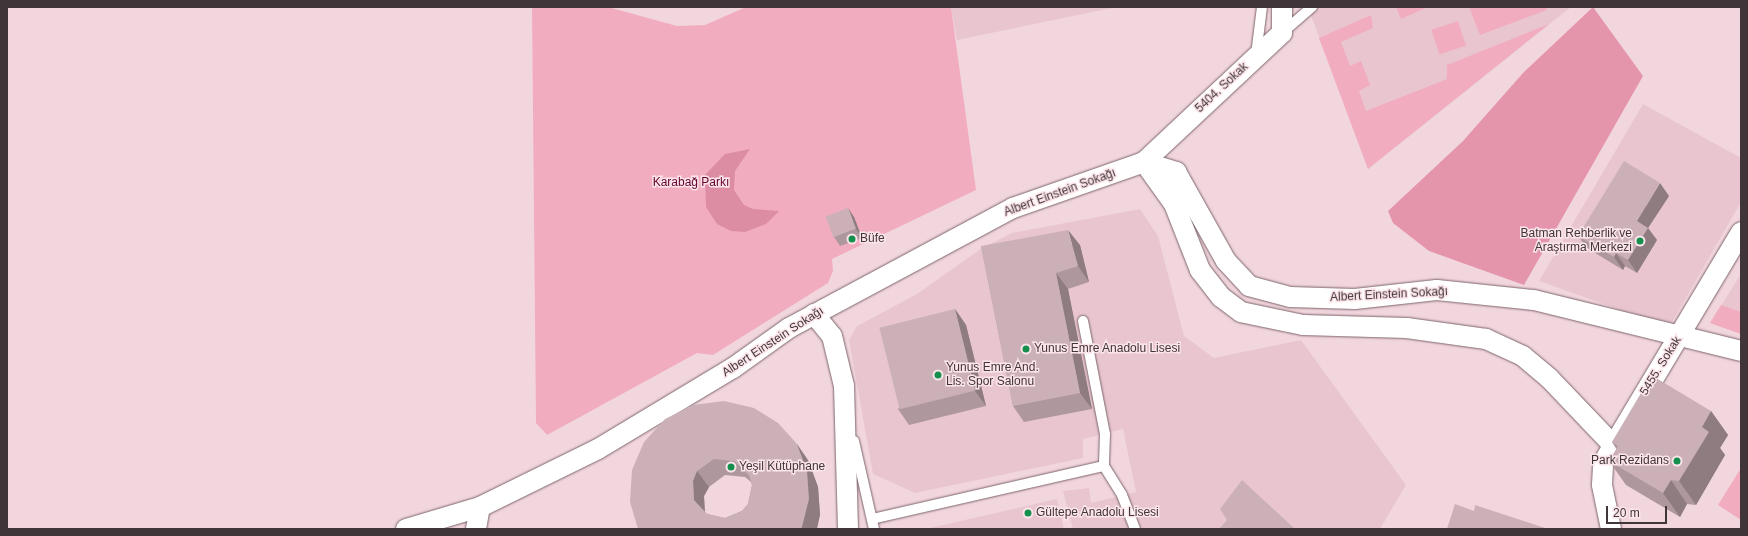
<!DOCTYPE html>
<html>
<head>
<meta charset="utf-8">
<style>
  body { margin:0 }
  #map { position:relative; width:1748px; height:536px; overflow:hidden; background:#f2d6dd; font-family:Arial,sans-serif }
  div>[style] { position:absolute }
  .built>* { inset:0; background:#e9c6cf }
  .green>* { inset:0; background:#f1adbf; transform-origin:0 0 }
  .forest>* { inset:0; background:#e595ab }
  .water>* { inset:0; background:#dc8da3 }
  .roads { filter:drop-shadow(0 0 1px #7d656b) drop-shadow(0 0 1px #7d656b) }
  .service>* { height:10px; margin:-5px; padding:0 5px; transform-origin:5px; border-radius:5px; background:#fff }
  .minor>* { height:20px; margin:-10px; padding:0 10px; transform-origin:10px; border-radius:10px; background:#fff }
  .wall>* { inset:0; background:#af989d }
  .shaded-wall>* { inset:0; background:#8e7c80 }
  .building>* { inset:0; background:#cbb1b7; transform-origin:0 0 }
  .dots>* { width:11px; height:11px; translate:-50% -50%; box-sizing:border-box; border:2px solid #fce5ea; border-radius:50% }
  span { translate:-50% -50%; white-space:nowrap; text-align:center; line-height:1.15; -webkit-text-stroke:3px #fce5ea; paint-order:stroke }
  .street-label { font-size:12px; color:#403538 }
  .park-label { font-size:12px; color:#640330 }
  .poi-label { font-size:12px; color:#403538 }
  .right { translate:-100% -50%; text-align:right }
  .left { translate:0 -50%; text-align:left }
  .frame { position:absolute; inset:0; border:8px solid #403538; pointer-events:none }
  .scale { position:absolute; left:1606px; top:506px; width:61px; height:18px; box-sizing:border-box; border:2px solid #403538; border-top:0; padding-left:5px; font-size:12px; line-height:14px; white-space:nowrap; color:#403538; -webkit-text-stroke:3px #fce5ea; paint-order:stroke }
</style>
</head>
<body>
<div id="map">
  <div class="built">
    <i style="clip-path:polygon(951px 7px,1117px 7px,957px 40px)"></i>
    <i style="clip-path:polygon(1308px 7px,1571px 7px,1368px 169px)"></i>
    <i style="clip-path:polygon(1643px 104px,1741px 158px,1741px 202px,1672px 322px,1657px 323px,1539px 281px)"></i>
    <i style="clip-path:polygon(1140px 209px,1158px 236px,1184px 336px,1214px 358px,1301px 340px,1406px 485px,1380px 529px,1073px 529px,1063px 491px,1089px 488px,1091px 503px,1136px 492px,1123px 429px,1083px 439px,1083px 458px,915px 493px,873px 474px,849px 340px,857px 326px,917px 294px,982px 248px,1012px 233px)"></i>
    <i style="clip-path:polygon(1741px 274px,1741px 334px,1710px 323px)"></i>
    <i style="clip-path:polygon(1057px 499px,1064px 529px,929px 529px,934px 527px)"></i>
  </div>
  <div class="green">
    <i style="clip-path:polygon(532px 7px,608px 7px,677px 26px,705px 25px,746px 7px,951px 7px,976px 190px,832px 259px,833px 271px,828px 283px,713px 355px,697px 353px,547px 435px,536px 423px)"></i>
    <i style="clip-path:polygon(1396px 7px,1428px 7px,1401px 19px)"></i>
    <i style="clip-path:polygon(1469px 7px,1545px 7px,1547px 10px,1480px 35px)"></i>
    <i style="clip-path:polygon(1371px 15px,1373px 28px,1341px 42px,1350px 66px,1361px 61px,1370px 85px,1359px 91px,1366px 111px,1447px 79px,1447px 65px,1549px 24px,1368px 169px,1319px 38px)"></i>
    <i style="left:1458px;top:21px;width:26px;height:28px;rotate:72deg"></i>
    <i style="clip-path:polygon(1721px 305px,1741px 312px,1741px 334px,1710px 323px)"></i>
    <i style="clip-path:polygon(1741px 468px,1741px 520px,1718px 505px)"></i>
  </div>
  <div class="forest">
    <i style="clip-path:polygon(1593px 7px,1643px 76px,1524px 285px,1429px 251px,1393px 223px,1388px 211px,1463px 141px,1523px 73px)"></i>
  </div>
  <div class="water">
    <i style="clip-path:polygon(750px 149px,735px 171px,734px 190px,744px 205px,753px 209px,779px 211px,766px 224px,745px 232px,731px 231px,717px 224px,706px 207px,705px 175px,725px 154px)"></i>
  </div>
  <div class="roads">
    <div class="service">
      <i style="left:1282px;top:33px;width:40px;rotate:-41deg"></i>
      <i style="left:1256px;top:55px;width:48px;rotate:-82.9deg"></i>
      <i style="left:1083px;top:321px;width:115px;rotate:79deg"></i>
      <i style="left:1105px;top:434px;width:32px;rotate:92deg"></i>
      <i style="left:1104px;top:466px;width:34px;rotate:58deg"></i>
      <i style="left:1122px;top:495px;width:36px;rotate:69deg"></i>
      <i style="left:854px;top:441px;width:90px;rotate:77.2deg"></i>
      <i style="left:872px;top:519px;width:238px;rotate:-12.9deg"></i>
    </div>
    <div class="minor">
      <i style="left:814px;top:314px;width:28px;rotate:51deg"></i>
      <i style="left:832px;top:336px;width:51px;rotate:76.5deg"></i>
      <i style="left:844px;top:386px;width:143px;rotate:88.4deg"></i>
      <i style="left:1612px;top:444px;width:91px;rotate:-133.7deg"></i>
      <i style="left:1549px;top:378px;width:34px;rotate:-140deg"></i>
      <i style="left:1523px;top:356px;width:41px;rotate:-155.3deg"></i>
      <i style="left:1486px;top:339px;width:80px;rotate:-172.1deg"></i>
      <i style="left:1407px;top:328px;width:104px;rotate:-178.3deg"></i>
      <i style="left:1303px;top:325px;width:63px;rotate:-168.2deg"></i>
      <i style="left:1241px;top:312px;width:25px;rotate:-143deg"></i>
      <i style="left:1221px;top:297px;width:34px;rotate:-128deg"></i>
      <i style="left:1200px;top:270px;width:71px;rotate:-111.5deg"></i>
      <i style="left:1174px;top:204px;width:52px;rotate:-125.5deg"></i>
      <i style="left:1144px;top:162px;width:34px;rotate:17deg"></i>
      <i style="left:1176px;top:172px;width:102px;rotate:60.7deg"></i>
      <i style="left:1226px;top:261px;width:34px;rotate:47deg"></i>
      <i style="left:1249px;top:286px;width:42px;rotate:15deg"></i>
      <i style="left:1290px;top:297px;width:65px;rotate:1.8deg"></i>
      <i style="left:1355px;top:299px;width:82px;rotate:-6.3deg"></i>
      <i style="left:1437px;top:290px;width:98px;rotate:5.9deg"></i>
      <i style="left:1534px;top:300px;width:213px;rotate:13.8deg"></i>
      <i style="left:406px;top:529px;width:77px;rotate:-16.6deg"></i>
      <i style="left:480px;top:507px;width:131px;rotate:-26.2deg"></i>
      <i style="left:598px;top:449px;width:157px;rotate:-31deg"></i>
      <i style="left:733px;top:368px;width:69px;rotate:-35.5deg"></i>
      <i style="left:789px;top:328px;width:254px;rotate:-28.2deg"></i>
      <i style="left:1013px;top:208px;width:139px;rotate:-19.3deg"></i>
      <i style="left:1144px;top:162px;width:189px;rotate:-43.1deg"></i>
      <i style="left:1282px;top:33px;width:26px;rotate:-90deg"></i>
      <i style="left:476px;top:529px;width:22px;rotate:-80deg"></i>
      <i style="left:1611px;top:529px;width:45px;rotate:-101.6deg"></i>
      <i style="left:1602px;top:485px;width:22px;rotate:-87deg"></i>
      <i style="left:1603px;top:463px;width:269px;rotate:-59.1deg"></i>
    </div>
  </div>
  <div class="wall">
    <i style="clip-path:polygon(1669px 196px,1648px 228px,1657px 240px,1637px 273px,1625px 266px,1623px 270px,1587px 248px,1578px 236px)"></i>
    <i style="clip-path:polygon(854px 217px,862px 238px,840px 246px,834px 237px)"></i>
    <i style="clip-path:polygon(1080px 245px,1089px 282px,1068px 289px,1092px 409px,1024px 422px,1013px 406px,981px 246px)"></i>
    <i style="clip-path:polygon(955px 309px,966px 325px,986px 406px,909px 425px,898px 409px)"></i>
    <i style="clip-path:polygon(1645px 395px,1711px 411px,1728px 435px,1720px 448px,1725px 455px,1696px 505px,1687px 504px,1680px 517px,1626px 485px,1609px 461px,1617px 450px,1612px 442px)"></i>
    <i style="clip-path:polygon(evenodd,644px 442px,808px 460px,818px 487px,820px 515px,638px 529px,644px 442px,725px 475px,745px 477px,751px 482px,752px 485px,748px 504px,742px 511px,725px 518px,707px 514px,705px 512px,704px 496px,709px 487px,725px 475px)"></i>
  </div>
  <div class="shaded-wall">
    <i style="clip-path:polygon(1660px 183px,1669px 196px,1648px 228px,1657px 240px,1637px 273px,1628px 260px,1637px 221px)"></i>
    <i style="clip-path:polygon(848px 208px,854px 217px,862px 238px,856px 229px)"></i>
    <i style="clip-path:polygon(1068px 230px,1080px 245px,1089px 282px,1078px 266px)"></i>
    <i style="clip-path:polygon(1616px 253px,1625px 266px,1623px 270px,1614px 257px)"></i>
    <i style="clip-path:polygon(1056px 273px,1068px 289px,1092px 409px,1080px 393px)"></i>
    <i style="clip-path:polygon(955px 309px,966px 325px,986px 406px,975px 391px)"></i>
    <i style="clip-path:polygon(1711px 411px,1728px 435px,1720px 448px,1725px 455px,1696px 505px,1679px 481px,1702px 427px)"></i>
    <i style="clip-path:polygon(797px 444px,808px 460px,818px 487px,820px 515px,817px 529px,801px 529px)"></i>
    <i style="clip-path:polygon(697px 471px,709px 487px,704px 496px,705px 516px,694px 500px,693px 481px)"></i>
    <i style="clip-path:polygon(1671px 480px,1687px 504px,1680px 517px,1663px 493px)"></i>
  </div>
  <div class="building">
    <i style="clip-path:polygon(1624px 161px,1660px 183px,1637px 221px,1648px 228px,1628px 260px,1616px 253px,1614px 257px,1578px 236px)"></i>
    <i style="left:848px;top:208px;width:22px;height:24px;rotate:69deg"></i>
    <i style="clip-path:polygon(1068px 230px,1078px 266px,1056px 273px,1080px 393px,1013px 406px,981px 246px)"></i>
    <i style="left:955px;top:309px;width:84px;height:78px;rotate:76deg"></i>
    <i style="clip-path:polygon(1656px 378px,1711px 411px,1702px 427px,1709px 432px,1679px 481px,1671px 480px,1663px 493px,1609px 461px,1618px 446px,1612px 442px,1641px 393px,1645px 395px)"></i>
    <i style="clip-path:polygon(evenodd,724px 401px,754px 408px,778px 423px,797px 444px,807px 471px,809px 499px,802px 527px,801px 529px,638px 529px,630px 502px,632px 470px,644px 442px,665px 419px,693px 405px,724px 401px,714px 459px,734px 461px,749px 475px,752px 485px,748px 504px,742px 511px,725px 518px,707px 514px,694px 500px,693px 481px,697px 471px,714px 459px)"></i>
    <i style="clip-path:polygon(1242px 480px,1295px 529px,1219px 529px,1227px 520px,1220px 509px)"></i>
    <i style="clip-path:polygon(1455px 504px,1474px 511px,1475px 505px,1545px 528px,1545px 529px,1447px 529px)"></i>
  </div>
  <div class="dots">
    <i style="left:852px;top:239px;background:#15904c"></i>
    <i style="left:1640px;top:241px;background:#15904c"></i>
    <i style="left:1026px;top:349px;background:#15904c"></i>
    <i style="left:938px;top:375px;background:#15904c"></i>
    <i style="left:1677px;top:461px;background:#15904c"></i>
    <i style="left:731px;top:467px;background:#15904c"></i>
    <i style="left:1028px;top:513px;background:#15904c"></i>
  </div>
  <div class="street-label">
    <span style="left:1222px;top:88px;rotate:-43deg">5404. Sokak</span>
    <span style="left:1060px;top:193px;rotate:-20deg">Albert Einstein Sokağı</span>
    <span style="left:1389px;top:295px;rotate:-3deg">Albert Einstein Sokağı</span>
    <span style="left:773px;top:342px;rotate:-33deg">Albert Einstein Sokağı</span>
    <span style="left:1661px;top:366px;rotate:-58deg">5455. Sokak</span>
  </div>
  <div class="park-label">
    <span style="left:691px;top:183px">Karabağ Parkı</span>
  </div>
  <div class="poi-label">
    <span class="right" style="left:1632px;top:241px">Batman Rehberlik ve<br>Araştırma Merkezi</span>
    <span class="left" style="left:860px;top:239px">Büfe</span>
    <span class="left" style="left:1034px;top:349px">Yunus Emre Anadolu Lisesi</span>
    <span class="left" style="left:946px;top:375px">Yunus Emre And.<br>Lis. Spor Salonu</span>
    <span class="right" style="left:1669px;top:461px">Park Rezidans</span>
    <span class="left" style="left:739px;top:467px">Yeşil Kütüphane</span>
    <span class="left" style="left:1036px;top:513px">Gültepe Anadolu Lisesi</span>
  </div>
  <div class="frame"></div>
  <div class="scale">20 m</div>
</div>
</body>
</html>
